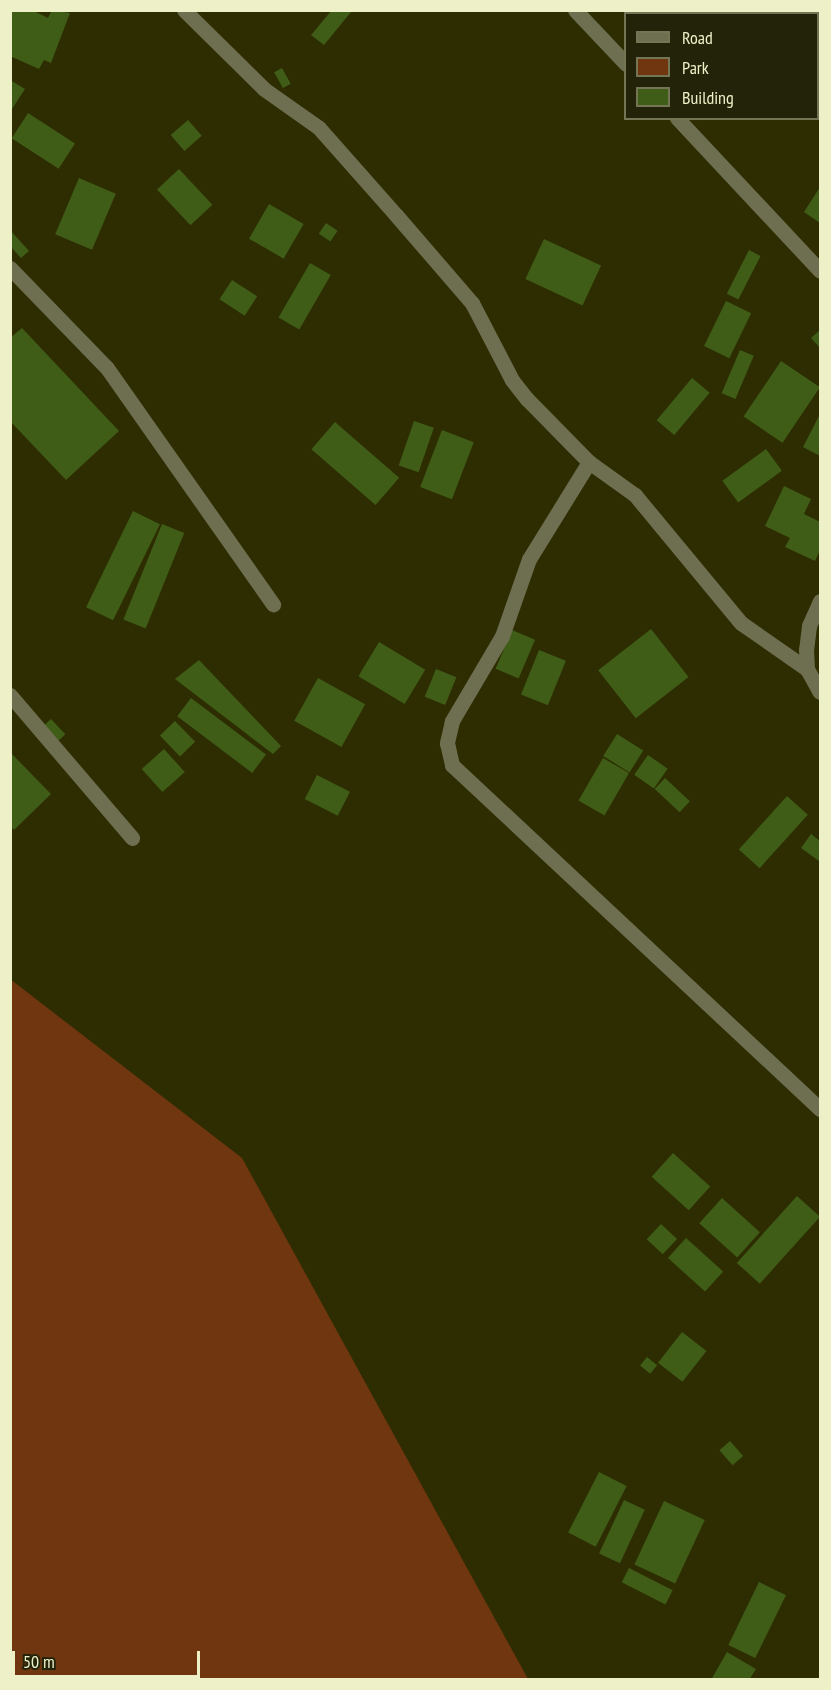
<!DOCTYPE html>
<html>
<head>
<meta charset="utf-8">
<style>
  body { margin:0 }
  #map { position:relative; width:831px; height:1690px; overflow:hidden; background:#2d2d01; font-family:"PT Sans Narrow",sans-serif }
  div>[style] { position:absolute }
  .green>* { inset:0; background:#70360f }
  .building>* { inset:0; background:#3f5d16; transform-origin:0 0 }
  .street>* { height:15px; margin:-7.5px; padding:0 7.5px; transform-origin:7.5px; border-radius:7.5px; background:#6e6f50 }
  span { translate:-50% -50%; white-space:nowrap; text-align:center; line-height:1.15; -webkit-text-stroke:4.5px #232309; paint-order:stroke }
  .frame { position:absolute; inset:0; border:12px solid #eef0c8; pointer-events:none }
  .legend { position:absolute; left:624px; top:12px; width:195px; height:108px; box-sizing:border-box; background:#232309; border:2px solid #747555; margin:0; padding:8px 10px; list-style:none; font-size:18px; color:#eef0c8 }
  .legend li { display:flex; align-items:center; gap:12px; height:30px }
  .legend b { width:30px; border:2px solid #747555 }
  .scale { position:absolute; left:12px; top:1651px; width:188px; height:27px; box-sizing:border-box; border:3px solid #eef0c8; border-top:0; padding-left:8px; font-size:18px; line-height:21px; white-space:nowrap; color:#eef0c8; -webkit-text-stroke:4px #232309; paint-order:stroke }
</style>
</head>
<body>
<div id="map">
  <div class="green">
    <i style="clip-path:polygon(10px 979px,242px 1158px,528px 1679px,11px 1679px)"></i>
  </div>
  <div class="building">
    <i style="clip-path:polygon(10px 10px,32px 10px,48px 18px,52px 10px,70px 13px,51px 63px,44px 60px,39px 69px,10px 56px)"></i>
    <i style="clip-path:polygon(332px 10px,351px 12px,324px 45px,311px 35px)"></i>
    <i style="clip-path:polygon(790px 10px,805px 10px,802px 14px)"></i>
    <i style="left:282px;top:68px;width:18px;height:9px;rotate:61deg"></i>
    <i style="clip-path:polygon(10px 80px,25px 89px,12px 109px,10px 109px)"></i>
    <i style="left:28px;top:113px;width:56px;height:30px;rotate:33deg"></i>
    <i style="left:188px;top:120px;width:21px;height:23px;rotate:49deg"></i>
    <i style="left:179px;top:169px;width:49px;height:30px;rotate:47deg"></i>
    <i style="left:79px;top:178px;width:40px;height:61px;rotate:23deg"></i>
    <i style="clip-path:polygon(820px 187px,820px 223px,804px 212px)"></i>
    <i style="left:269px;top:204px;width:40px;height:40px;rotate:30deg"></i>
    <i style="left:326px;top:223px;width:14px;height:13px;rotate:34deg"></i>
    <i style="clip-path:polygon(10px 230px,29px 251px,21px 258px,10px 246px)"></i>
    <i style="left:544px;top:239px;width:63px;height:44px;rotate:25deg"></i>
    <i style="left:749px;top:250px;width:13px;height:49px;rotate:27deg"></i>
    <i style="left:310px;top:263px;width:24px;height:63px;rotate:30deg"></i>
    <i style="left:232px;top:280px;width:30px;height:23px;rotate:33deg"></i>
    <i style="left:726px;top:301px;width:28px;height:50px;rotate:26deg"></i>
    <i style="clip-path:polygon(22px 328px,119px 431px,66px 480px,10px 421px,10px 338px)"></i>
    <i style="clip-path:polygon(820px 330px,820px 348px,811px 338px)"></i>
    <i style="left:740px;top:350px;width:15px;height:47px;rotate:23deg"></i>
    <i style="left:781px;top:361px;width:47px;height:67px;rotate:34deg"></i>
    <i style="left:692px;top:378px;width:23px;height:55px;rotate:40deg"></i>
    <i style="clip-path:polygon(820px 414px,820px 456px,803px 447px)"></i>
    <i style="left:414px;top:421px;width:21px;height:47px;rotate:19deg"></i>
    <i style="left:335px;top:422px;width:85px;height:36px;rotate:41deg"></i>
    <i style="left:442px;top:430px;width:34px;height:61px;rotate:21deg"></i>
    <i style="left:766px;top:449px;width:27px;height:54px;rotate:54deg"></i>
    <i style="clip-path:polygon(784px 486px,811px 499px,804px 514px,820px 522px,820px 550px,815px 561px,785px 547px,790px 538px,765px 526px)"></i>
    <i style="left:133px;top:511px;width:30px;height:107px;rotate:26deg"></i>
    <i style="left:162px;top:524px;width:24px;height:103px;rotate:22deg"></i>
    <i style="left:651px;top:629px;width:61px;height:67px;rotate:52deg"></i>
    <i style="left:512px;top:630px;width:25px;height:42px;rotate:23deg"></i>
    <i style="left:379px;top:642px;width:54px;height:40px;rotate:31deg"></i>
    <i style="left:539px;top:650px;width:29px;height:48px;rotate:22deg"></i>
    <i style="clip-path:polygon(199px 660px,281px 746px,273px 754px,175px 679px)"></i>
    <i style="left:436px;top:669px;width:22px;height:30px;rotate:22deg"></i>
    <i style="left:318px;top:678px;width:54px;height:49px;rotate:29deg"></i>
    <i style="left:191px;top:698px;width:94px;height:23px;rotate:37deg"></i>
    <i style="left:51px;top:719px;width:21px;height:10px;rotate:47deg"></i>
    <i style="left:175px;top:721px;width:29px;height:21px;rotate:46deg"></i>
    <i style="left:617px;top:734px;width:31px;height:26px;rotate:32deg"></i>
    <i style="left:164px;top:749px;width:31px;height:30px;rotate:48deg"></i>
    <i style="clip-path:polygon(10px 752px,51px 794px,14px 830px,10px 826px)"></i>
    <i style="left:648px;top:755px;width:24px;height:24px;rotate:35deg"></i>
    <i style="left:603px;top:758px;width:30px;height:49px;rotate:30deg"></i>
    <i style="left:317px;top:775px;width:37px;height:27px;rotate:27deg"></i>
    <i style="left:665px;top:778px;width:34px;height:15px;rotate:43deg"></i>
    <i style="left:787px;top:796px;width:28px;height:72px;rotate:42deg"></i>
    <i style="clip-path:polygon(811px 834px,820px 841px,819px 861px,801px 848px)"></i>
    <i style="left:673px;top:1153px;width:50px;height:32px;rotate:42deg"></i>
    <i style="left:797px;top:1196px;width:31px;height:90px;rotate:42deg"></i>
    <i style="left:722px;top:1198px;width:51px;height:34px;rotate:42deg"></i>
    <i style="left:661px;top:1224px;width:22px;height:21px;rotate:43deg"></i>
    <i style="left:686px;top:1238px;width:50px;height:27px;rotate:42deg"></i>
    <i style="left:682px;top:1332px;width:31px;height:39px;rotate:38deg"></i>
    <i style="left:647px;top:1357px;width:13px;height:11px;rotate:39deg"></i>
    <i style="left:730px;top:1441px;width:20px;height:14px;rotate:49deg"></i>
    <i style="left:599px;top:1472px;width:31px;height:68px;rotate:27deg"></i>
    <i style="left:624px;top:1500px;width:23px;height:59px;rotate:25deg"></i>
    <i style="left:664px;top:1501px;width:45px;height:70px;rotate:25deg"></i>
    <i style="left:629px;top:1568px;width:49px;height:16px;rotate:27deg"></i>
    <i style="left:759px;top:1582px;width:30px;height:70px;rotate:26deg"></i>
    <i style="clip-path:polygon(727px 1652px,756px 1669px,749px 1680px,711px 1680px)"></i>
  </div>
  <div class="street">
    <i style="left:184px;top:10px;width:112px;rotate:44.6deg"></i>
    <i style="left:264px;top:89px;width:67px;rotate:35.3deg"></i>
    <i style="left:319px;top:128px;width:116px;rotate:48.5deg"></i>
    <i style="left:396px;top:215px;width:116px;rotate:49.2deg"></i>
    <i style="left:472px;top:303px;width:87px;rotate:62.5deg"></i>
    <i style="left:512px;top:380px;width:24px;rotate:52deg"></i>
    <i style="left:527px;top:399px;width:88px;rotate:45.5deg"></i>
    <i style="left:589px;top:462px;width:57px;rotate:35.7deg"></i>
    <i style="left:635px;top:495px;width:166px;rotate:50.4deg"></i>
    <i style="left:741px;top:623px;width:80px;rotate:34.9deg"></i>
    <i style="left:575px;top:10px;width:74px;rotate:46.6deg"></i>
    <i style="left:677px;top:118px;width:209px;rotate:46.9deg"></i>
    <i style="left:10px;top:268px;width:139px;rotate:45.9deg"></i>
    <i style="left:107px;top:368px;width:289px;rotate:54.9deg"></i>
    <i style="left:589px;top:462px;width:114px;rotate:121.7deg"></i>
    <i style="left:529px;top:559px;width:82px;rotate:109.3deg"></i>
    <i style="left:502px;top:636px;width:99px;rotate:120.5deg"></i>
    <i style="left:452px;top:721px;width:23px;rotate:103deg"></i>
    <i style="left:447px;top:743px;width:23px;rotate:77deg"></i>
    <i style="left:452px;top:765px;width:504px;rotate:43.07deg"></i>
    <i style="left:820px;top:601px;width:27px;rotate:114deg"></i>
    <i style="left:809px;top:626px;width:23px;rotate:97deg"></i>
    <i style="left:806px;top:649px;width:20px;rotate:87deg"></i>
    <i style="left:807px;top:669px;width:26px;rotate:61deg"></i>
    <i style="left:10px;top:695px;width:188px;rotate:49.5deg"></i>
  </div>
  <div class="frame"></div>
  <ul class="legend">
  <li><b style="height:8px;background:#6e6f50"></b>Road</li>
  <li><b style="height:16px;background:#70360f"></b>Park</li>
  <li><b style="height:16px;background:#3f5d16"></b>Building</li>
  </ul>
  <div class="scale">50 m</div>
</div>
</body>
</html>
